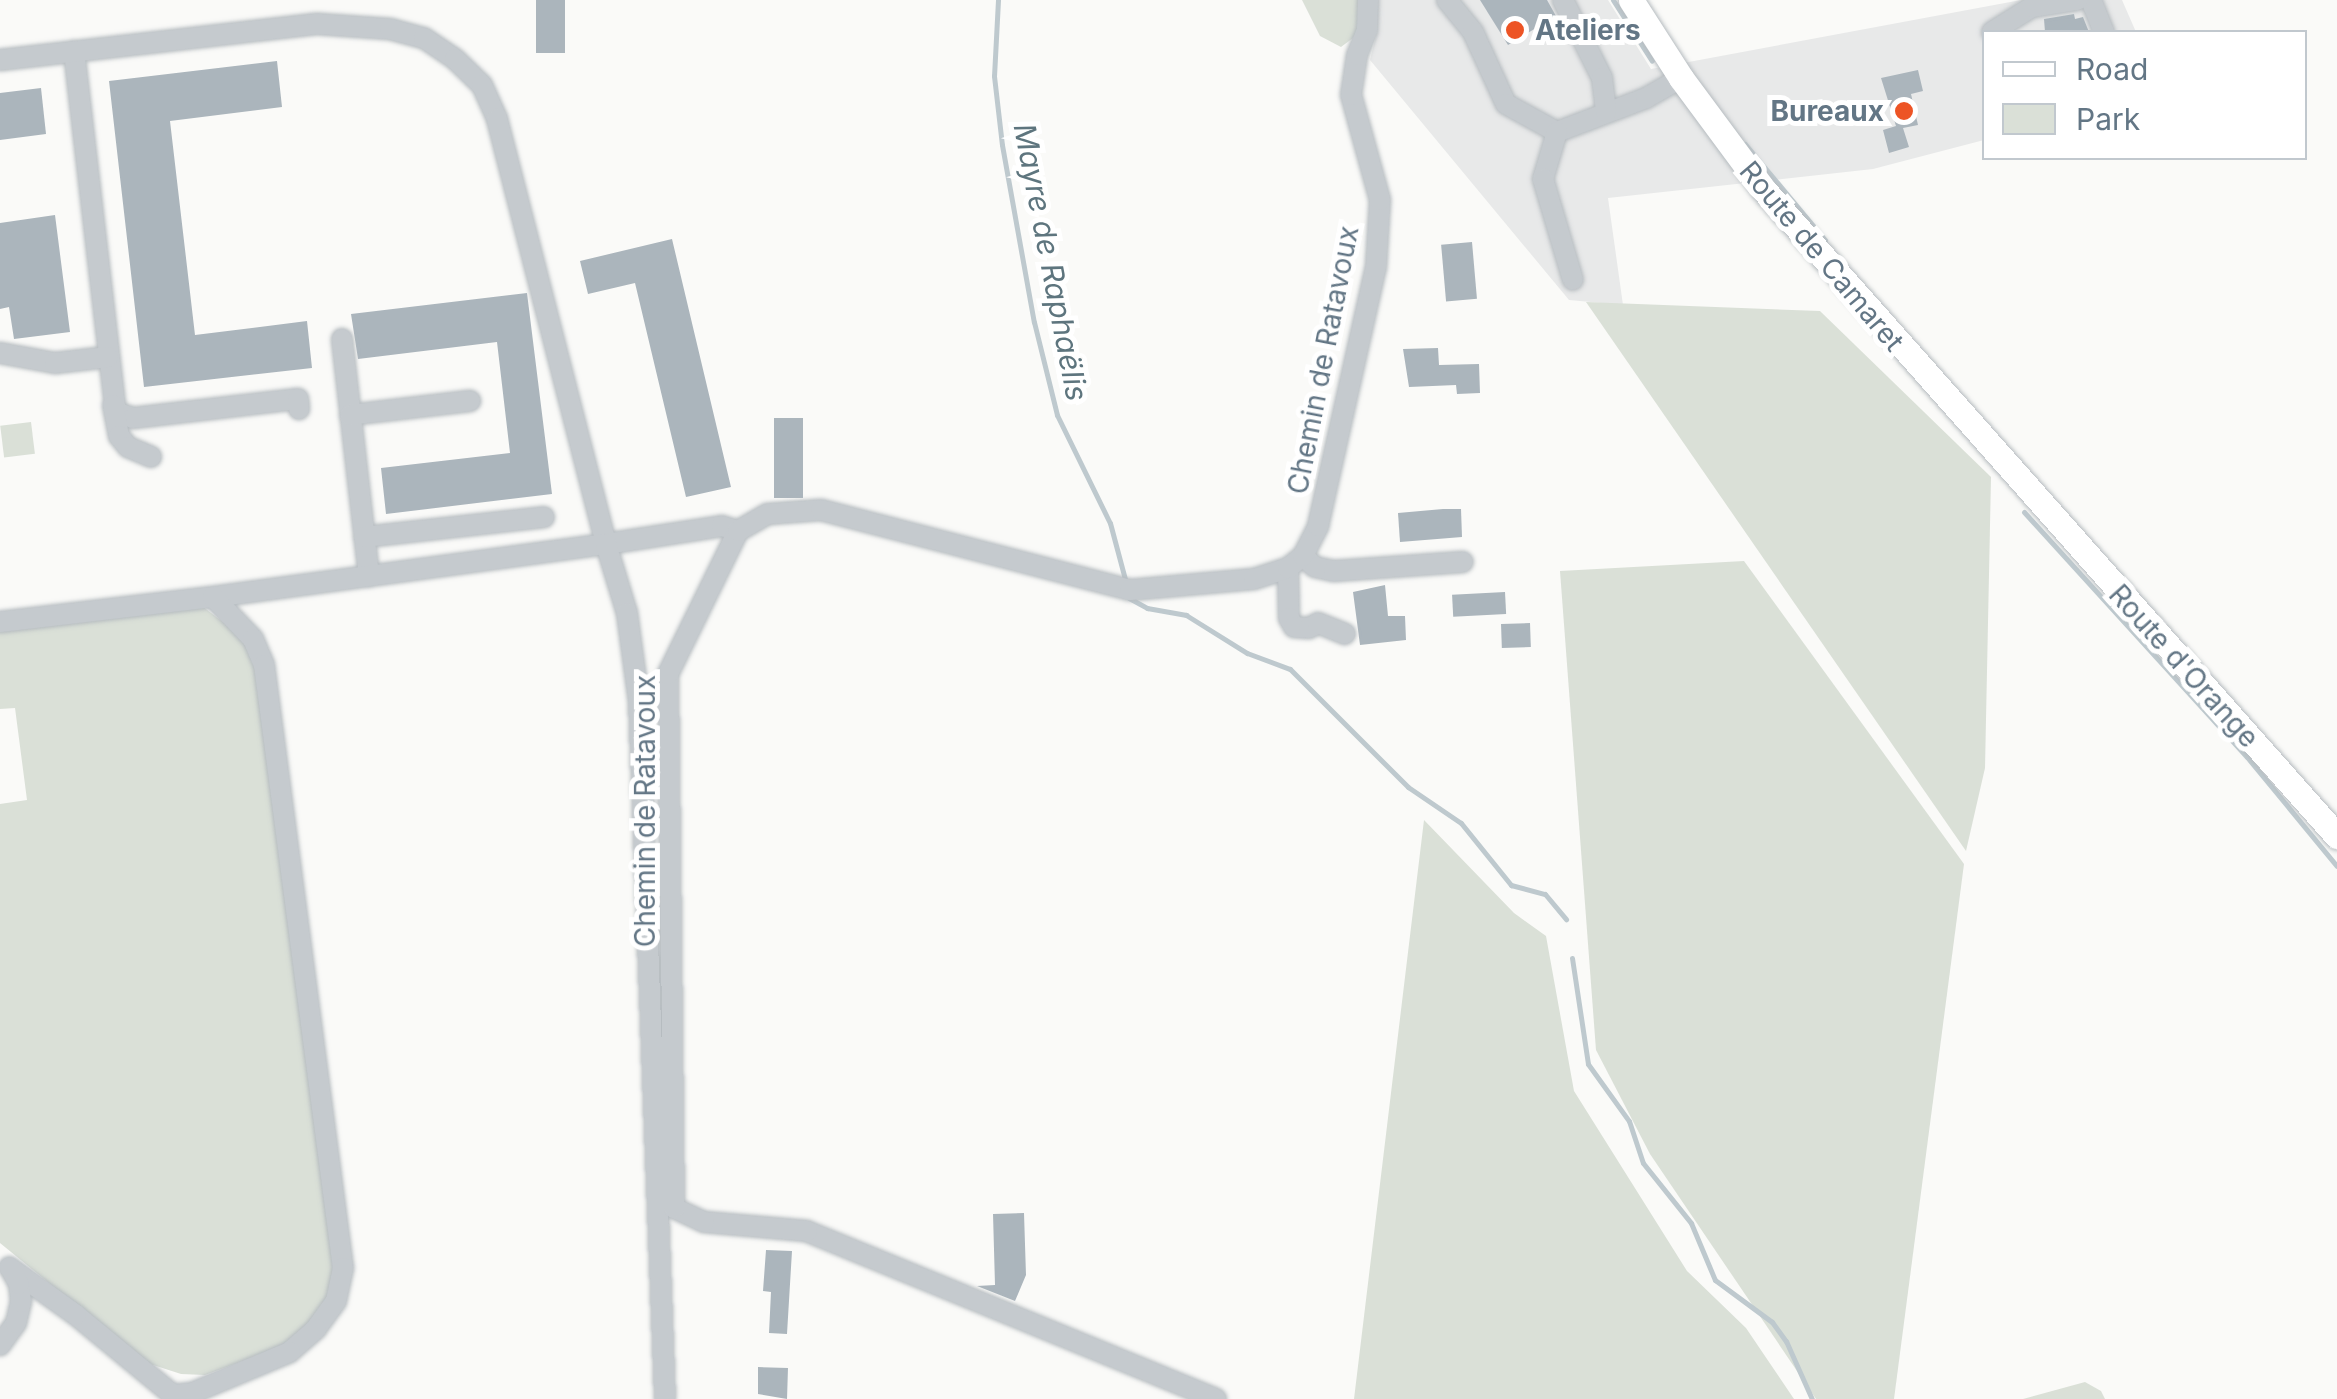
<!DOCTYPE html>
<html>
<head>
<meta charset="utf-8">
<style>
  body { margin:0 }
  #map { position:relative; width:2337px; height:1399px; overflow:hidden; background:#fafaf8; font-family:Inter,sans-serif }
  div>[style] { position:absolute }
  .built>* { inset:0; background:#e8e9e9 }
  .green>* { inset:0; background:#dae0d7; transform-origin:0 0 }
  .stream>* { height:5px; margin:-2.5px; padding:0 2.5px; transform-origin:2.5px; border-radius:2.5px; background:#bec9ce }
  .building>* { inset:0; background:#abb5bc; transform-origin:0 0 }
  .roads { filter:drop-shadow(0 0 2px #b6bcc0) drop-shadow(0 0 2px #b6bcc0) }
  .minor>* { height:20px; margin:-10px; padding:0 10px; transform-origin:10px; border-radius:10px; background:#c5cace }
  .major>* { height:25px; margin:-12.5px; padding:0 12.5px; transform-origin:12.5px; border-radius:12.5px; background:#fff }
  .dots>* { width:28px; height:28px; translate:-50% -50%; box-sizing:border-box; border:5px solid #fff; border-radius:50% }
  span { translate:-50% -50%; white-space:nowrap; text-align:center; line-height:1.15; -webkit-text-stroke:10px #fff; paint-order:stroke }
  .poi-label { font-size:28px; color:#637685; font-weight:700 }
  .left { translate:0 -50%; text-align:left }
  .right { translate:-100% -50%; text-align:right }
  .street-label { font-size:28px; color:#637685 }
  .water-label { font-size:30px; color:#5e757e; font-style:italic }
  .legend { position:absolute; left:1982px; top:30px; width:325px; height:130px; box-sizing:border-box; background:#fff; border:2px solid #c1c8ce; margin:0; padding:12px 18px; list-style:none; font-size:30px; color:#637685 }
  .legend li { display:flex; align-items:center; gap:20px; height:50px }
  .legend b { width:50px; border:2px solid #c1c8ce }
</style>
</head>
<body>
<div id="map">
  <div class="built">
    <i style="clip-path:polygon(1377px 0,1608px 0,1651px 69px,2021px 0,2122px 0,2136px 32px,1984px 32px,1984px 140px,1873px 169px,1608px 198px,1623px 305px,1569px 300px,1370px 60px,1377px 32px)"></i>
  </div>
  <div class="green">
    <i style="clip-path:polygon(1302px 0,1360px 0,1357px 35px,1341px 47px,1320px 36px)"></i>
    <i style="clip-path:polygon(1586px 302px,1820px 311px,1991px 477px,1985px 768px,1966px 851px)"></i>
    <i style="left:31px;top:422px;width:32px;height:31px;rotate:83deg"></i>
    <i style="clip-path:polygon(1744px 561px,1964px 864px,1894px 1399px,1816px 1399px,1650px 1154px,1596px 1050px,1560px 571px)"></i>
    <i style="clip-path:polygon(202px 606px,241px 636px,256px 665px,334px 1257px,330px 1293px,312px 1323px,280px 1347px,205px 1375px,181px 1374px,147px 1363px,0 1243px,0 804px,27px 800px,15px 708px,0 709px,0 630px)"></i>
    <i style="clip-path:polygon(1424px 820px,1514px 913px,1546px 936px,1574px 1091px,1687px 1271px,1746px 1328px,1794px 1399px,1354px 1399px)"></i>
    <i style="clip-path:polygon(2085px 1382px,2101px 1391px,2105px 1399px,2023px 1399px)"></i>
  </div>
  <div class="stream">
    <i style="left:998px;top:0;width:76px;rotate:93deg"></i>
    <i style="left:994px;top:76px;width:69px;rotate:83.4deg"></i>
    <i style="left:1002px;top:145px;width:180px;rotate:79.8deg"></i>
    <i style="left:1034px;top:322px;width:96px;rotate:76.1deg"></i>
    <i style="left:1057px;top:415px;width:120px;rotate:63.9deg"></i>
    <i style="left:1110px;top:523px;width:58px;rotate:75deg"></i>
    <i style="left:1613px;top:0;width:72px;rotate:57.4deg"></i>
    <i style="left:1745px;top:144px;width:125px;rotate:50.2deg"></i>
    <i style="left:2024px;top:512px;width:331px;rotate:47.7deg"></i>
    <i style="left:2247px;top:757px;width:141px;rotate:50.5deg"></i>
    <i style="left:1129px;top:598px;width:21px;rotate:29deg"></i>
    <i style="left:1147px;top:608px;width:40px;rotate:10deg"></i>
    <i style="left:1186px;top:615px;width:72px;rotate:31.9deg"></i>
    <i style="left:1247px;top:653px;width:46px;rotate:20.4deg"></i>
    <i style="left:1290px;top:669px;width:167px;rotate:45deg"></i>
    <i style="left:1408px;top:787px;width:64px;rotate:34.2deg"></i>
    <i style="left:1461px;top:823px;width:80px;rotate:51.1deg"></i>
    <i style="left:1511px;top:885px;width:35px;rotate:15deg"></i>
    <i style="left:1545px;top:894px;width:33px;rotate:50deg"></i>
    <i style="left:1572px;top:958px;width:107px;rotate:81.4deg"></i>
    <i style="left:1588px;top:1064px;width:70px;rotate:54.3deg"></i>
    <i style="left:1629px;top:1121px;width:44px;rotate:71.6deg"></i>
    <i style="left:1643px;top:1163px;width:77px;rotate:51.3deg"></i>
    <i style="left:1691px;top:1223px;width:62px;rotate:67.2deg"></i>
    <i style="left:1715px;top:1280px;width:71px;rotate:36.4deg"></i>
    <i style="left:1772px;top:1322px;width:24px;rotate:54deg"></i>
    <i style="left:1786px;top:1341px;width:64px;rotate:65.9deg"></i>
  </div>
  <div class="building">
    <i style="left:536px;top:0;width:29px;height:53px"></i>
    <i style="clip-path:polygon(1480px 0,1547px 0,1556px 16px,1508px 45px)"></i>
    <i style="clip-path:polygon(2074px 14px,2075px 19px,2083px 17px,2089px 32px,2045px 32px,2044px 19px)"></i>
    <i style="clip-path:polygon(277px 61px,282px 107px,170px 121px,195px 335px,307px 321px,312px 368px,144px 387px,109px 81px)"></i>
    <i style="clip-path:polygon(1918px 70px,1923px 91px,1911px 94px,1918px 125px,1903px 128px,1909px 147px,1889px 153px,1883px 130px,1896px 126px,1881px 78px)"></i>
    <i style="clip-path:polygon(41px 88px,46px 134px,0 140px,0 93px)"></i>
    <i style="clip-path:polygon(55px 215px,70px 332px,14px 339px,9px 307px,0 309px,0 223px)"></i>
    <i style="clip-path:polygon(672px 239px,731px 487px,686px 497px,635px 283px,588px 294px,580px 261px)"></i>
    <i style="left:1472px;top:242px;width:57px;height:31px;rotate:85deg"></i>
    <i style="clip-path:polygon(527px 293px,552px 494px,386px 514px,381px 468px,510px 453px,497px 342px,358px 359px,351px 314px)"></i>
    <i style="clip-path:polygon(1438px 348px,1439px 365px,1479px 364px,1480px 393px,1457px 394px,1456px 385px,1409px 387px,1403px 349px)"></i>
    <i style="left:774px;top:418px;width:29px;height:80px"></i>
    <i style="clip-path:polygon(1443px 509px,1461px 509px,1462px 537px,1400px 542px,1398px 513px)"></i>
    <i style="clip-path:polygon(1385px 585px,1388px 616px,1405px 616px,1406px 640px,1360px 645px,1353px 592px)"></i>
    <i style="left:1505px;top:592px;width:22px;height:53px;rotate:87deg"></i>
    <i style="left:1530px;top:623px;width:24px;height:29px;rotate:88deg"></i>
    <i style="clip-path:polygon(1024px 1213px,1026px 1275px,1015px 1301px,977px 1286px,995px 1285px,993px 1214px)"></i>
    <i style="clip-path:polygon(766px 1250px,792px 1251px,787px 1334px,769px 1333px,771px 1292px,763px 1291px)"></i>
    <i style="clip-path:polygon(758px 1367px,788px 1368px,787px 1399px,758px 1394px)"></i>
  </div>
  <div class="roads">
    <div class="minor">
      <i style="left:1447px;top:0;width:41px;rotate:50.9deg"></i>
      <i style="left:1473px;top:32px;width:79px;rotate:65.4deg"></i>
      <i style="left:1506px;top:104px;width:58px;rotate:28.8deg"></i>
      <i style="left:1557px;top:132px;width:95px;rotate:-20.9deg"></i>
      <i style="left:1646px;top:98px;width:40px;rotate:-29.7deg"></i>
      <i style="left:1563px;top:0;width:87px;rotate:63.4deg"></i>
      <i style="left:1602px;top:78px;width:34px;rotate:83deg"></i>
      <i style="left:2091px;top:0;width:35px;rotate:68deg"></i>
      <i style="left:1992px;top:32px;width:47px;rotate:-32deg"></i>
      <i style="left:2032px;top:7px;width:46px;rotate:-8.8deg"></i>
      <i style="left:74px;top:51px;width:363px;rotate:83.4deg"></i>
      <i style="left:116px;top:412px;width:18px;rotate:19deg"></i>
      <i style="left:133px;top:418px;width:166px;rotate:-6.6deg"></i>
      <i style="left:298px;top:399px;width:10px;rotate:84deg"></i>
      <i style="left:0;top:60px;width:320px;rotate:-6.5deg"></i>
      <i style="left:318px;top:24px;width:72px;rotate:4deg"></i>
      <i style="left:390px;top:29px;width:35px;rotate:15deg"></i>
      <i style="left:424px;top:38px;width:37px;rotate:34deg"></i>
      <i style="left:455px;top:59px;width:37px;rotate:44deg"></i>
      <i style="left:482px;top:85px;width:37px;rotate:66deg"></i>
      <i style="left:497px;top:119px;width:439px;rotate:75.6deg"></i>
      <i style="left:606px;top:544px;width:117px;rotate:-8.8deg"></i>
      <i style="left:722px;top:526px;width:17px;rotate:17deg"></i>
      <i style="left:1557px;top:132px;width:49px;rotate:106.6deg"></i>
      <i style="left:1543px;top:179px;width:105px;rotate:73.5deg"></i>
      <i style="left:342px;top:339px;width:239px;rotate:83.5deg"></i>
      <i style="left:0;top:353px;width:56px;rotate:10.3deg"></i>
      <i style="left:55px;top:363px;width:53px;rotate:-6.5deg"></i>
      <i style="left:113px;top:405px;width:32px;rotate:79deg"></i>
      <i style="left:119px;top:436px;width:14px;rotate:51deg"></i>
      <i style="left:128px;top:447px;width:25px;rotate:23deg"></i>
      <i style="left:350px;top:415px;width:121px;rotate:-6.7deg"></i>
      <i style="left:364px;top:537px;width:181px;rotate:-6.3deg"></i>
      <i style="left:1303px;top:556px;width:16px;rotate:43deg"></i>
      <i style="left:1315px;top:567px;width:19px;rotate:12deg"></i>
      <i style="left:1334px;top:571px;width:129px;rotate:-4deg"></i>
      <i style="left:1288px;top:568px;width:50px;rotate:88.9deg"></i>
      <i style="left:1289px;top:618px;width:10px;rotate:61deg"></i>
      <i style="left:1294px;top:627px;width:15px;rotate:4deg"></i>
      <i style="left:1309px;top:628px;width:10px;rotate:-29deg"></i>
      <i style="left:1318px;top:623px;width:29px;rotate:22deg"></i>
      <i style="left:213px;top:597px;width:397px;rotate:-7.7deg"></i>
      <i style="left:606px;top:544px;width:72px;rotate:73.1deg"></i>
      <i style="left:627px;top:613px;width:90px;rotate:82.3deg"></i>
      <i style="left:639px;top:702px;width:697px;rotate:87.86deg"></i>
      <i style="left:0;top:622px;width:214px;rotate:-6.7deg"></i>
      <i style="left:213px;top:597px;width:58px;rotate:46.4deg"></i>
      <i style="left:253px;top:639px;width:28px;rotate:67deg"></i>
      <i style="left:264px;top:665px;width:608px;rotate:82.54deg"></i>
      <i style="left:343px;top:1268px;width:34px;rotate:102deg"></i>
      <i style="left:336px;top:1301px;width:34px;rotate:126deg"></i>
      <i style="left:316px;top:1329px;width:35px;rotate:139deg"></i>
      <i style="left:290px;top:1352px;width:106px;rotate:157.3deg"></i>
      <i style="left:192px;top:1393px;width:19px;rotate:174deg"></i>
      <i style="left:173px;top:1395px;width:126px;rotate:-140.5deg"></i>
      <i style="left:76px;top:1315px;width:82px;rotate:-144.4deg"></i>
      <i style="left:0;top:1345px;width:27px;rotate:-54deg"></i>
      <i style="left:16px;top:1323px;width:22px;rotate:-77deg"></i>
      <i style="left:21px;top:1302px;width:18px;rotate:-96deg"></i>
      <i style="left:19px;top:1284px;width:18px;rotate:-119deg"></i>
      <i style="left:1216px;top:1399px;width:442px;rotate:-157.7deg"></i>
      <i style="left:807px;top:1231px;width:103px;rotate:-175deg"></i>
      <i style="left:704px;top:1222px;width:33px;rotate:-155deg"></i>
      <i style="left:674px;top:1208px;width:534px;rotate:-90.64deg"></i>
      <i style="left:668px;top:674px;width:159px;rotate:-63.9deg"></i>
      <i style="left:738px;top:531px;width:34px;rotate:-30deg"></i>
      <i style="left:768px;top:514px;width:53px;rotate:-4.3deg"></i>
      <i style="left:821px;top:510px;width:319px;rotate:14.5deg"></i>
      <i style="left:1130px;top:590px;width:124px;rotate:-5.1deg"></i>
      <i style="left:1254px;top:579px;width:36px;rotate:-18deg"></i>
      <i style="left:1288px;top:568px;width:19px;rotate:-39deg"></i>
      <i style="left:1303px;top:556px;width:34px;rotate:-63deg"></i>
      <i style="left:1318px;top:526px;width:265px;rotate:-77.4deg"></i>
      <i style="left:1376px;top:267px;width:67px;rotate:-86.6deg"></i>
      <i style="left:1380px;top:200px;width:109px;rotate:-105.4deg"></i>
      <i style="left:1351px;top:95px;width:40px;rotate:-81.5deg"></i>
      <i style="left:1357px;top:55px;width:27px;rotate:-68deg"></i>
      <i style="left:1367px;top:30px;width:30px;rotate:-88deg"></i>
    </div>
    <div class="major">
      <i style="left:1631px;top:0;width:93px;rotate:57.3deg"></i>
      <i style="left:1681px;top:78px;width:139px;rotate:53.5deg"></i>
      <i style="left:1764px;top:190px;width:864px;rotate:48.43deg"></i>
    </div>
  </div>
  <div class="dots">
    <i style="left:1515px;top:30px;background:#ed5425"></i>
    <i style="left:1904px;top:111px;background:#ed5425"></i>
  </div>
  <div class="poi-label">
    <span class="left" style="left:1535px;top:30px">Ateliers</span>
    <span class="right" style="left:1884px;top:111px">Bureaux</span>
  </div>
  <div class="street-label">
    <span style="left:1822px;top:256px;rotate:50deg">Route de Camaret</span>
    <span style="left:1323px;top:360px;rotate:-79deg">Chemin de Ratavoux</span>
    <span style="left:2184px;top:666px;rotate:48deg">Route d'Orange</span>
    <span style="left:645px;top:811px;rotate:-90deg">Chemin de Ratavoux</span>
  </div>
  <div class="water-label">
    <span style="left:1051px;top:262px;rotate:79deg">Mayre de Raphaëlis</span>
  </div>
  <ul class="legend">
  <li><b style="height:12px;background:#fff"></b>Road</li>
  <li><b style="height:28px;background:#dae0d7"></b>Park</li>
  </ul>
</div>
</body>
</html>
